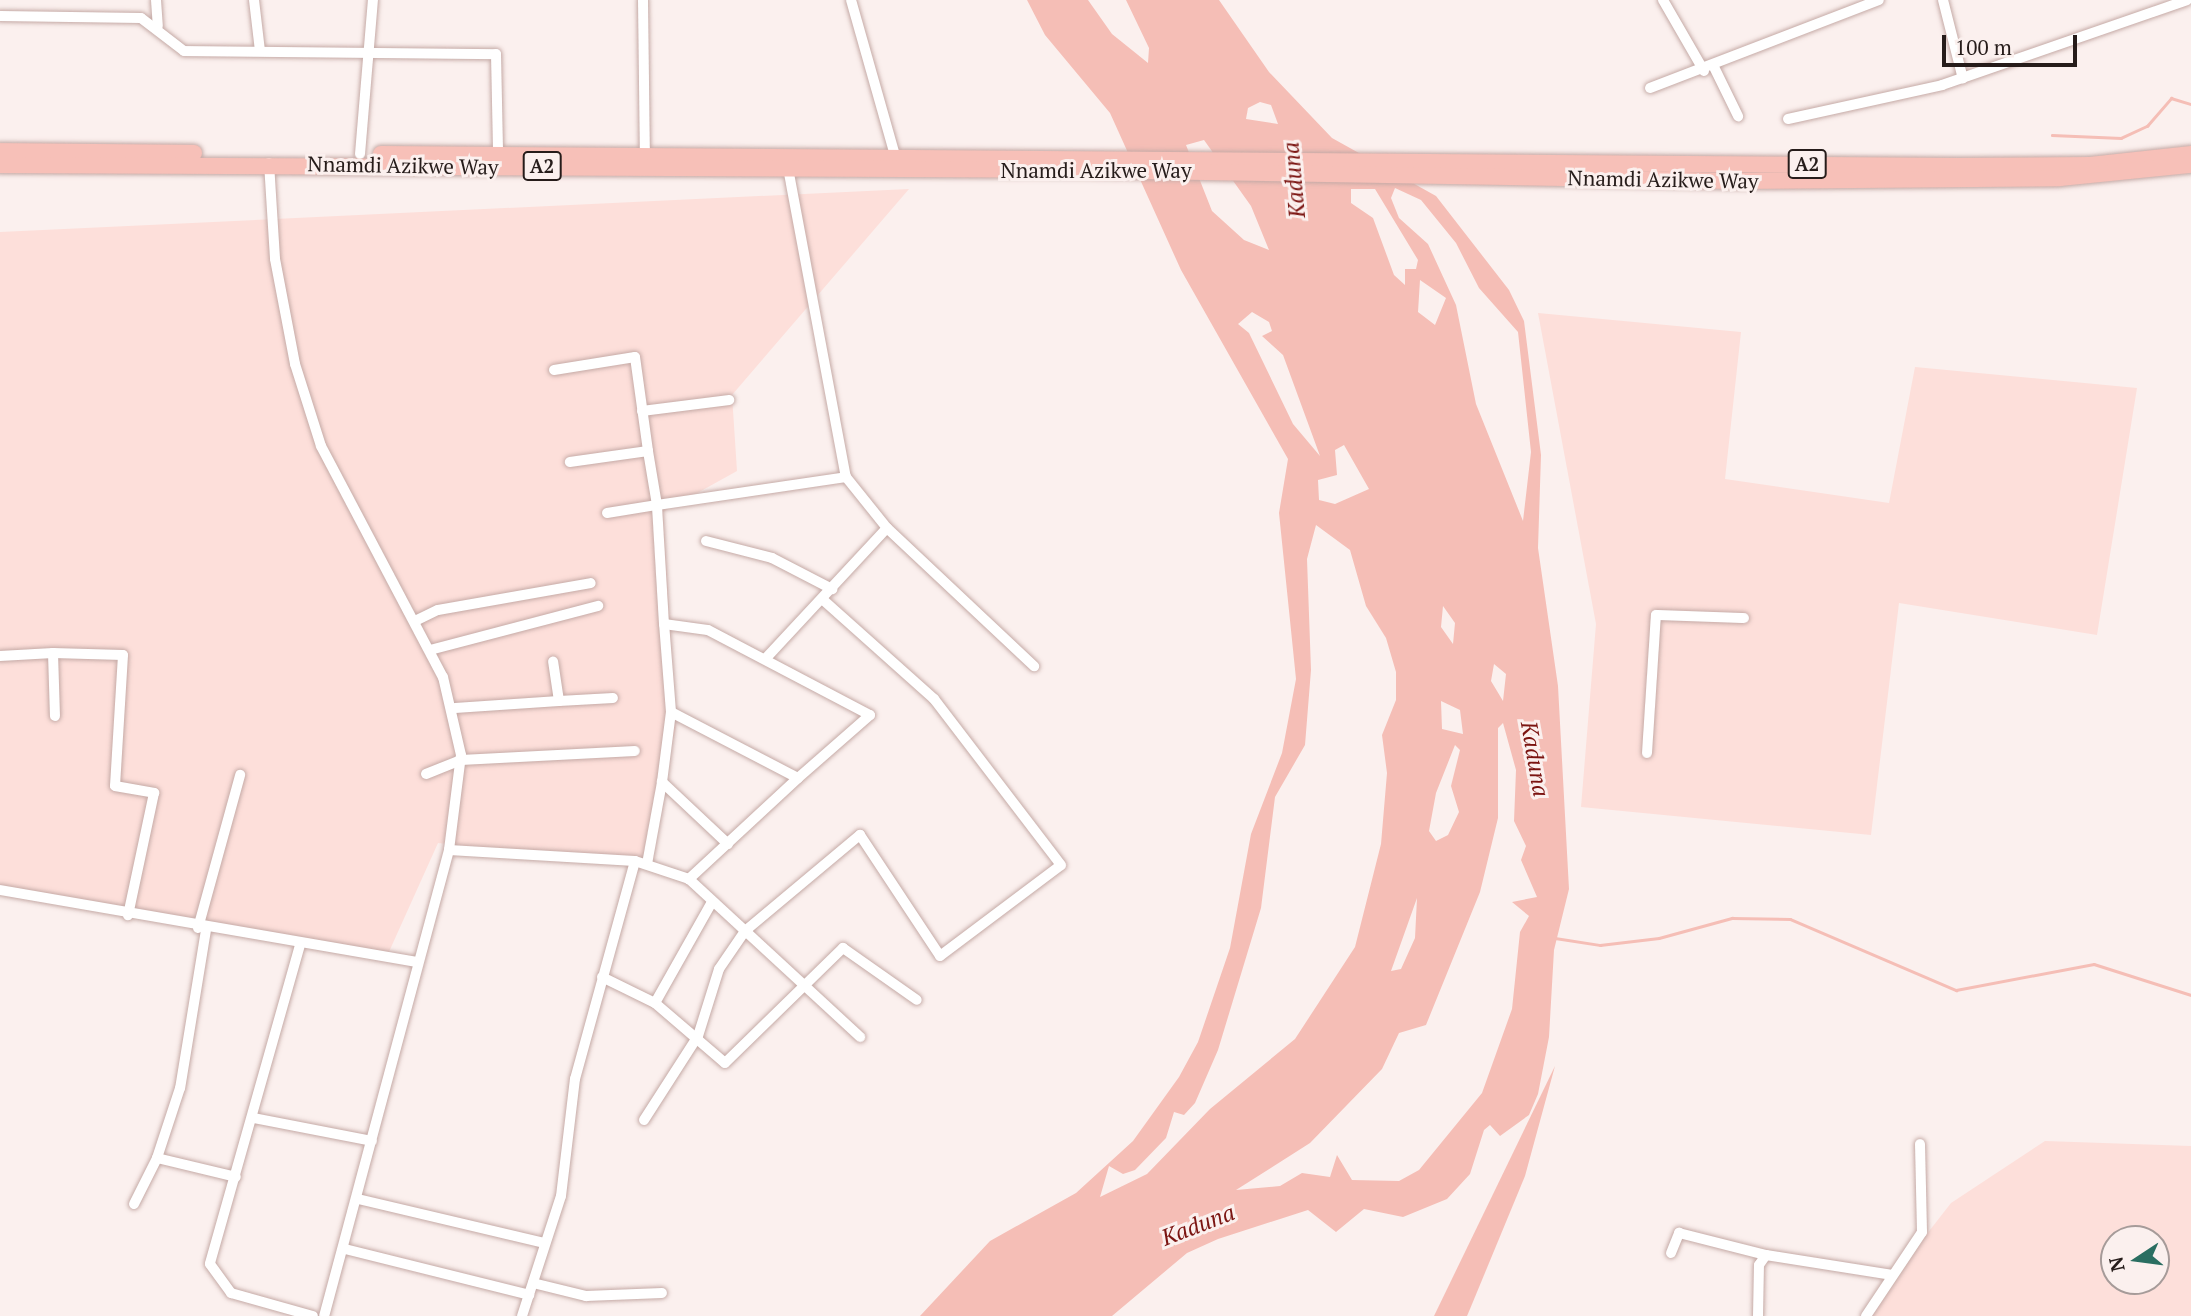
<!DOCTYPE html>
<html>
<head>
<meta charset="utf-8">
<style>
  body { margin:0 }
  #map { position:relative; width:2191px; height:1316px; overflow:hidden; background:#fbf0ee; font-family:"PT Serif",serif }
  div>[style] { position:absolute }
  .built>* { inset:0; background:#fddfda }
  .water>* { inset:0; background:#f5beb6 }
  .stream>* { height:2.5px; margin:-1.25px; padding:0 1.25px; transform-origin:1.25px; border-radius:1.25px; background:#f5beb6 }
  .roads { filter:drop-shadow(0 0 2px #c5aaa6) drop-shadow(0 0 2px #c5aaa6) }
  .minor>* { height:10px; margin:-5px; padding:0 5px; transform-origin:5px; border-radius:5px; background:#fff }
  .trunk>* { height:16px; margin:-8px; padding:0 8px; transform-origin:8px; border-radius:8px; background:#f7c0b8 }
  span { translate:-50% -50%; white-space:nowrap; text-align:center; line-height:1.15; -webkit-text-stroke:6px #fbf0ee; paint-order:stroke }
  .shield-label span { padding:2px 5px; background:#fbf0ee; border:2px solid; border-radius:5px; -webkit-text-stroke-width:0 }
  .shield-label { font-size:19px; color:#261c1a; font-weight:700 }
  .street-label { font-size:21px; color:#261c1a }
  .water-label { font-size:23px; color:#7b1411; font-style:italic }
  .north { position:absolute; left:2100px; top:1225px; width:70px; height:70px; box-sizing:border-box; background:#fbf0ee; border:2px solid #a69b99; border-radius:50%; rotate:257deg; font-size:19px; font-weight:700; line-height:28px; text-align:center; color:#261c1a }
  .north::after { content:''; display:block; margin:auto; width:24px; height:32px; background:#2a6e61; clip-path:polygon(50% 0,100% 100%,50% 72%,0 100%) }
  .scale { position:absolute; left:1942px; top:35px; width:135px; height:32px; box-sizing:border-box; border:4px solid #261c1a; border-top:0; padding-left:9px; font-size:21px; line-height:24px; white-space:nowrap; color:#261c1a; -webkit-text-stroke:5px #fbf0ee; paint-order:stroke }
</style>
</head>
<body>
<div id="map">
  <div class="built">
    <i style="clip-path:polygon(909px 189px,732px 395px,737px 471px,663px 512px,676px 728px,642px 864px,438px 843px,388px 954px,0 887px,0 232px)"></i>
    <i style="clip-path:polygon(1538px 313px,1741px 332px,1725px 479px,1889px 503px,1915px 367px,2137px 388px,2097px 635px,1899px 603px,1871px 835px,1581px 807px,1596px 624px)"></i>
    <i style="clip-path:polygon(evenodd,2045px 1141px,2191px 1146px,2191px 1316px,1863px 1316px,1951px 1203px,2045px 1141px,2114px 1239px,2156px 1239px,2156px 1281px,2114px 1281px,2114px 1239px)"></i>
  </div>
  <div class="water">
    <i style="clip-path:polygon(evenodd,1027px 0,1088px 0,1112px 34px,1148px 63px,1149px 48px,1126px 0,1219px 0,1269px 72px,1332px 138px,1436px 196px,1509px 290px,1524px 321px,1541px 455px,1538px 548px,1558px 686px,1569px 889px,1554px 950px,1549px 1037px,1538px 1094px,1529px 1115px,1500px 1136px,1490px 1125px,1484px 1130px,1470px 1174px,1447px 1199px,1403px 1217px,1364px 1209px,1336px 1232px,1308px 1210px,1218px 1239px,1187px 1253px,1112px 1316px,920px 1316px,990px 1241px,1076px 1193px,1133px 1141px,1179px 1077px,1198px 1042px,1230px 948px,1251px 834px,1282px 753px,1296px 679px,1279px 513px,1288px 459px,1181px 270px,1110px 113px,1045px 35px,1027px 0,1260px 102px,1271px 105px,1278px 124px,1246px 119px,1248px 108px,1260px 102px,1027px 0,1204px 140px,1251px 206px,1269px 250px,1244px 240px,1212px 211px,1186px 145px,1204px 140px,1027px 0,1395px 188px,1421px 200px,1456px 243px,1479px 288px,1518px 332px,1531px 452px,1523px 521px,1476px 404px,1456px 305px,1428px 244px,1399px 218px,1391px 198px,1395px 188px,1027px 0,1351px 189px,1375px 189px,1418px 260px,1416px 269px,1405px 269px,1405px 285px,1394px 275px,1373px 218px,1351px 203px,1351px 189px,1027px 0,1420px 280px,1446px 298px,1435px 325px,1418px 312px,1420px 280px,1027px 0,1252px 312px,1269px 322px,1272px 331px,1262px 336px,1283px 355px,1320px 456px,1293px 424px,1249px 333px,1238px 324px,1252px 312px,1027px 0,1344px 445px,1369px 489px,1335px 504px,1319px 500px,1318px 480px,1337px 475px,1335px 450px,1344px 445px,1027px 0,1316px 525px,1350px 550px,1366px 606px,1386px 638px,1396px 672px,1396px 700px,1382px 735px,1387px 773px,1381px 844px,1355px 947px,1295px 1039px,1210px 1109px,1147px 1174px,1100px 1197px,1109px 1166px,1123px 1174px,1135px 1170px,1166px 1138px,1174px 1112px,1184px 1115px,1195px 1103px,1218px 1050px,1261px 908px,1275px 797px,1305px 745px,1311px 670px,1307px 559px,1316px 525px,1027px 0,1443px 606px,1455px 623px,1453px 644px,1441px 627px,1443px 606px,1027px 0,1494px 664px,1506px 674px,1503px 701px,1491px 681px,1494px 664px,1027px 0,1441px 701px,1460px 710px,1463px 734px,1442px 729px,1441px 701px,1027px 0,1503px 723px,1516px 770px,1514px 821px,1526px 846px,1521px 860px,1537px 897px,1512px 902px,1529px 916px,1520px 932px,1512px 1009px,1482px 1093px,1419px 1170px,1399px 1181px,1352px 1180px,1337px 1155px,1330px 1177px,1302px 1173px,1280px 1186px,1236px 1190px,1310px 1143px,1382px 1069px,1399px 1033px,1426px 1025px,1480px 892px,1498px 818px,1498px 728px,1503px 723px,1027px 0,1455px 745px,1460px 750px,1451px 786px,1459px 812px,1448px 835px,1436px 841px,1429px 831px,1436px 793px,1455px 745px,1027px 0,1417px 898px,1415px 938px,1401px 969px,1391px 971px,1417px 898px)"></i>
    <i style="clip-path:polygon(1555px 1066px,1525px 1176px,1470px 1309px,1467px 1316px,1434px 1316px)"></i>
  </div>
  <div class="stream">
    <i style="left:2052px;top:135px;width:69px;rotate:2.5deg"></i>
    <i style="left:2121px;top:138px;width:29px;rotate:-25deg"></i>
    <i style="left:2147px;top:126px;width:37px;rotate:-49deg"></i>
    <i style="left:2171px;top:98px;width:21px;rotate:17deg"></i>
    <i style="left:1555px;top:938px;width:46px;rotate:8.8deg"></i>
    <i style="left:1600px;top:945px;width:59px;rotate:-6.8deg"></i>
    <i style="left:1659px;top:938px;width:76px;rotate:-15.3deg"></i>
    <i style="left:1732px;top:918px;width:58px;rotate:1deg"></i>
    <i style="left:1790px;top:919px;width:181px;rotate:23.2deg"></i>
    <i style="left:1956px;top:990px;width:140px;rotate:-10.7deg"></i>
    <i style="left:2094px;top:964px;width:102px;rotate:17.7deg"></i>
  </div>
  <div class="roads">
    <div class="minor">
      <i style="left:156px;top:0;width:26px;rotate:86deg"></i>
      <i style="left:254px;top:0;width:51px;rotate:83.3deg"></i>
      <i style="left:643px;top:0;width:156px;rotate:89.3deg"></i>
      <i style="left:851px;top:0;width:162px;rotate:74.2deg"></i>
      <i style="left:1663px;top:0;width:82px;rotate:60deg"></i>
      <i style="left:1943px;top:0;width:81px;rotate:75.8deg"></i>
      <i style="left:0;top:16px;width:141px;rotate:0.8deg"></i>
      <i style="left:141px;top:18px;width:54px;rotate:37.5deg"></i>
      <i style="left:184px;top:51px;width:312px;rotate:0.6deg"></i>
      <i style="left:496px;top:54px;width:98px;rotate:88.8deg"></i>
      <i style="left:1714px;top:67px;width:55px;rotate:63.9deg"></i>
      <i style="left:1650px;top:88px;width:245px;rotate:-21deg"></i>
      <i style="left:1788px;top:119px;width:158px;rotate:-12.4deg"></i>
      <i style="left:1942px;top:85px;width:259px;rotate:-19.1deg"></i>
      <i style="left:360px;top:154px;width:155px;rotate:-85.2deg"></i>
      <i style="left:269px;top:163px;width:96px;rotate:86.4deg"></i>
      <i style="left:275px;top:259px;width:107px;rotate:79.2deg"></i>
      <i style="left:295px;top:364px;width:86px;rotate:72.4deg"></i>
      <i style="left:321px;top:446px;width:261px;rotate:62.2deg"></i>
      <i style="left:443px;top:677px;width:80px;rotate:77deg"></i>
      <i style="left:461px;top:755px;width:96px;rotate:97.2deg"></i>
      <i style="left:449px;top:850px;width:482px;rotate:105deg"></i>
      <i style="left:788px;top:168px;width:314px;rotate:79.4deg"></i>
      <i style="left:846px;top:477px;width:65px;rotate:51.2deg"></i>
      <i style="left:554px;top:370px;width:82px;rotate:-9.1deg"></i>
      <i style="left:635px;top:357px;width:95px;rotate:82.1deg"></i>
      <i style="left:648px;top:451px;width:79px;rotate:172deg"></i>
      <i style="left:642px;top:411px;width:88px;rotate:-7.2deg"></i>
      <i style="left:607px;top:513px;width:51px;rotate:-9.1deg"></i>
      <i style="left:657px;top:505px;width:55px;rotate:-99.5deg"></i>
      <i style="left:706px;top:541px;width:68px;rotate:14.4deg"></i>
      <i style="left:772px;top:558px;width:68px;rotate:27.3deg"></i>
      <i style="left:415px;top:621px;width:25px;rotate:-26deg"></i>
      <i style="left:438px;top:610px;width:155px;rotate:-10deg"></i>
      <i style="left:664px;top:624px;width:119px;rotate:-93.4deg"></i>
      <i style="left:657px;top:505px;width:191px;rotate:-8.4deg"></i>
      <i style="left:430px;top:650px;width:174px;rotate:-14.7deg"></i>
      <i style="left:53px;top:653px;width:70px;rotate:1.6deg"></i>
      <i style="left:123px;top:655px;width:131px;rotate:93.5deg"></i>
      <i style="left:115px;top:786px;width:40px;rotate:10deg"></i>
      <i style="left:154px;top:793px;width:125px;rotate:102deg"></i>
      <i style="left:0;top:656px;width:53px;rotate:-3.2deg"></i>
      <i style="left:53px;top:653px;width:63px;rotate:88.2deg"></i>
      <i style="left:767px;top:657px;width:176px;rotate:-47.1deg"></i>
      <i style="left:887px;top:528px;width:202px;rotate:43.2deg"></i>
      <i style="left:559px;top:701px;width:54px;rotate:-3.2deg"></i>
      <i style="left:455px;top:708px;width:104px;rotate:-3.9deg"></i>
      <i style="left:559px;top:701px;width:40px;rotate:-98.5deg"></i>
      <i style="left:671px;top:712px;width:143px;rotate:27.5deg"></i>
      <i style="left:798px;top:778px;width:149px;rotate:137.2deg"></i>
      <i style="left:1647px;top:753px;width:138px;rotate:-86.3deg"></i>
      <i style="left:1656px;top:615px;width:88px;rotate:2deg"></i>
      <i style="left:426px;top:774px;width:38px;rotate:-22deg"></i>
      <i style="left:461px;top:760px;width:174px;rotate:-3deg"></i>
      <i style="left:728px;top:844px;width:91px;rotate:-136.8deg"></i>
      <i style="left:662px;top:782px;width:71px;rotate:-82.7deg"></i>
      <i style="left:671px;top:712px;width:88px;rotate:-94.5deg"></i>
      <i style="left:664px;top:624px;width:44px;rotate:7.8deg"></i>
      <i style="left:708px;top:630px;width:183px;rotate:27.7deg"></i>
      <i style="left:870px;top:715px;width:96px;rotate:138.8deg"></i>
      <i style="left:449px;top:850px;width:186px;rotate:3.4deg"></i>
      <i style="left:635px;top:861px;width:57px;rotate:18.4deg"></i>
      <i style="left:689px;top:879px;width:233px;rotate:42.7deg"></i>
      <i style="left:647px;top:864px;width:83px;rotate:-79.6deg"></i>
      <i style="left:0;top:890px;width:424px;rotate:9.8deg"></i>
      <i style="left:198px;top:928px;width:159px;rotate:-74.6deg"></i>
      <i style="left:206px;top:930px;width:160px;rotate:99.3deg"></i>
      <i style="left:180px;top:1088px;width:74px;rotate:108.2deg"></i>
      <i style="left:157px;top:1158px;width:81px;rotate:13.5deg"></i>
      <i style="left:300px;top:945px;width:331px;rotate:105.8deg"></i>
      <i style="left:210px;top:1264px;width:36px;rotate:54deg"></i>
      <i style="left:231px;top:1293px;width:85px;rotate:15.7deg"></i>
      <i style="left:602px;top:977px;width:59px;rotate:26.1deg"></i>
      <i style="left:655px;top:1003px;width:92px;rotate:40.6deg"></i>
      <i style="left:725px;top:1063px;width:165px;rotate:-44.3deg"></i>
      <i style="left:843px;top:948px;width:90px;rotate:35.1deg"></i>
      <i style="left:655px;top:1003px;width:116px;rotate:-60.6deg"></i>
      <i style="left:254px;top:1118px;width:120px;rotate:11deg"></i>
      <i style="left:644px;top:1120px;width:100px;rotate:-57.3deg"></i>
      <i style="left:698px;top:1036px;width:70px;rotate:-72.6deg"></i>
      <i style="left:719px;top:969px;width:46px;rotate:-55.6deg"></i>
      <i style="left:745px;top:931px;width:150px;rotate:-39.9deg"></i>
      <i style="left:860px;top:835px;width:145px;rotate:56.5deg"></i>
      <i style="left:940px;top:956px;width:151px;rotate:-36.9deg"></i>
      <i style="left:1061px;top:865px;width:209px;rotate:-127.4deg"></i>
      <i style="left:934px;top:699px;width:150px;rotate:-138.2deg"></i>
      <i style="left:358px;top:1199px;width:191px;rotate:13.3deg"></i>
      <i style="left:134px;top:1204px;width:51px;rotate:-63.4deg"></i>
      <i style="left:345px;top:1249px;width:190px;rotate:14deg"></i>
      <i style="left:1671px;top:1253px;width:22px;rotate:-68deg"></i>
      <i style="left:1679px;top:1233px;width:90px;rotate:14.2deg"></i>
      <i style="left:1766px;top:1255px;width:128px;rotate:9deg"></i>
      <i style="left:533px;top:1283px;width:55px;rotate:13.8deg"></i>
      <i style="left:586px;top:1296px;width:76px;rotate:-2.3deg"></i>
      <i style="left:522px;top:1316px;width:126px;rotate:-72deg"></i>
      <i style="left:561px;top:1196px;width:118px;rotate:-83.2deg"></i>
      <i style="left:575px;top:1079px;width:226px;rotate:-74.6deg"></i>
      <i style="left:1758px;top:1316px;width:51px;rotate:-88.9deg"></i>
      <i style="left:1759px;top:1265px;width:12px;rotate:-55deg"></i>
      <i style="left:1866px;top:1316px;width:101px;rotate:-56.3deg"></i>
      <i style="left:1922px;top:1232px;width:88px;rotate:-91.3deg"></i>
    </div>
    <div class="trunk">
      <i style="left:0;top:151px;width:194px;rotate:0.6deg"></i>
      <i style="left:381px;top:154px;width:1577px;rotate:0.44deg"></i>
      <i style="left:1958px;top:166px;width:132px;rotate:-0.4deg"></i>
      <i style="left:2090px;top:165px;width:102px;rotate:-6.2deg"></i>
      <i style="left:0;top:165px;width:1083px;rotate:0.26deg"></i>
      <i style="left:1083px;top:170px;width:655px;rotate:0.96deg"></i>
      <i style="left:1738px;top:181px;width:322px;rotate:-0.5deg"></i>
      <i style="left:2060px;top:178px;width:132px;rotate:-5.7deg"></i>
    </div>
  </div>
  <div class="shield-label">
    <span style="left:1807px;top:164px">A2</span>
    <span style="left:542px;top:166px">A2</span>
  </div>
  <div class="street-label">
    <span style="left:403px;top:165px;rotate:1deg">Nnamdi Azikwe Way</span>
    <span style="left:1096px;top:170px">Nnamdi Azikwe Way</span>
    <span style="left:1663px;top:179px;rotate:1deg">Nnamdi Azikwe Way</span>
  </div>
  <div class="water-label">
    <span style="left:1294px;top:180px;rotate:-95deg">Kaduna</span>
    <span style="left:1535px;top:759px;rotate:80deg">Kaduna</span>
    <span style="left:1198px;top:1225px;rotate:-21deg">Kaduna</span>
  </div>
  <div class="north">N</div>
  <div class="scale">100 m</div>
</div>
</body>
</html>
